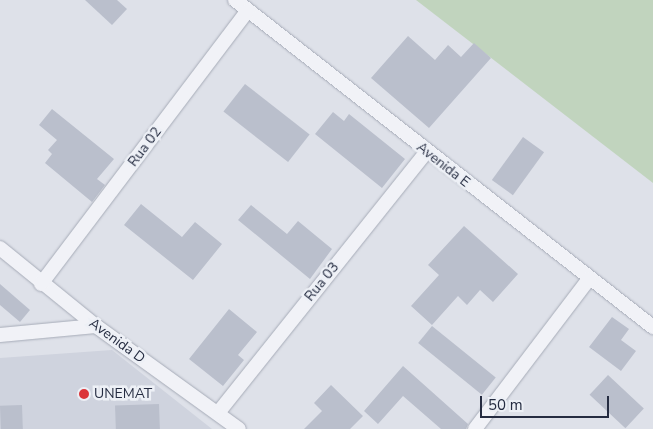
<!DOCTYPE html>
<html>
<head>
<meta charset="utf-8">
<style>
  body { margin:0 }
  #map { position:relative; width:653px; height:429px; overflow:hidden; background:#dee1e9; font-family:"Nunito Sans",sans-serif }
  div>[style] { position:absolute }
  .built>* { inset:0; background:#cfd3de }
  .green>* { inset:0; background:#c1d4be }
  .building>* { inset:0; background:#babfcc; transform-origin:0 0 }
  .roads { filter:drop-shadow(0 0 1px #a6abb7) drop-shadow(0 0 1px #a6abb7) }
  .street>* { height:14px; margin:-7px; padding:0 7px; transform-origin:7px; border-radius:7px; background:#f1f2f7 }
  .dots>* { width:14px; height:14px; translate:-50% -50%; box-sizing:border-box; border:2px solid #edf0f6; border-radius:50% }
  span { translate:-50% -50%; white-space:nowrap; text-align:center; line-height:1.15; -webkit-text-stroke:5px #edf0f6; paint-order:stroke }
  .street-label { font-size:14px; color:#252c41 }
  .poi-label { font-size:14px; color:#252c41 }
  .left { translate:0 -50%; text-align:left }
  .scale { position:absolute; left:480px; top:396px; width:129px; height:22px; box-sizing:border-box; border:2px solid #252c41; border-top:0; padding-left:6px; font-size:15px; line-height:18px; white-space:nowrap; color:#252c41; -webkit-text-stroke:4px #edf0f6; paint-order:stroke }
</style>
</head>
<body>
<div id="map">
  <div class="built">
    <i style="clip-path:polygon(112px 350px,212px 429px,0 429px,0 358px)"></i>
  </div>
  <div class="green">
    <i style="clip-path:polygon(416px 0,653px 0,653px 183px)"></i>
  </div>
  <div class="building">
    <i style="clip-path:polygon(85px 0,117px 0,127px 9px,112px 25px)"></i>
    <i style="clip-path:polygon(408px 36px,435px 60px,448px 45px,461px 57px,474px 43px,491px 58px,429px 128px,371px 78px)"></i>
    <i style="left:245px;top:84px;width:82px;height:35px;rotate:38deg"></i>
    <i style="clip-path:polygon(52px 109px,114px 159px,97px 179px,105px 185px,92px 202px,45px 163px,52px 154px,48px 150px,57px 140px,39px 125px)"></i>
    <i style="clip-path:polygon(333px 112px,344px 121px,349px 114px,405px 159px,382px 188px,315px 134px)"></i>
    <i style="left:523px;top:137px;width:26px;height:53px;rotate:36deg"></i>
    <i style="clip-path:polygon(141px 204px,182px 237px,195px 222px,222px 244px,193px 280px,124px 225px)"></i>
    <i style="clip-path:polygon(251px 205px,287px 234px,298px 221px,332px 249px,310px 279px,238px 220px)"></i>
    <i style="clip-path:polygon(464px 226px,518px 274px,493px 302px,480px 290px,467px 305px,458px 296px,432px 325px,411px 306px,439px 275px,428px 265px)"></i>
    <i style="clip-path:polygon(0 284px,30px 310px,20px 322px,0 305px)"></i>
    <i style="clip-path:polygon(229px 309px,257px 332px,238px 355px,244px 360px,223px 386px,189px 359px)"></i>
    <i style="clip-path:polygon(612px 317px,629px 329px,621px 340px,636px 351px,621px 371px,589px 347px)"></i>
    <i style="left:432px;top:326px;width:82px;height:22px;rotate:39deg"></i>
    <i style="clip-path:polygon(403px 366px,468px 424px,466px 429px,441px 429px,403px 396px,378px 424px,364px 411px)"></i>
    <i style="left:608px;top:375px;width:49px;height:27px;rotate:43deg"></i>
    <i style="clip-path:polygon(331px 385px,363px 416px,350px 429px,304px 429px,322px 411px,314px 403px)"></i>
    <i style="left:159px;top:404px;width:25px;height:44px;rotate:88deg"></i>
    <i style="left:22px;top:405px;width:24px;height:22px;rotate:88deg"></i>
  </div>
  <div class="roads">
    <div class="street">
      <i style="left:235px;top:0;width:531px;rotate:38.04deg"></i>
      <i style="left:0;top:248px;width:124px;rotate:39.1deg"></i>
      <i style="left:96px;top:326px;width:176px;rotate:35.8deg"></i>
      <i style="left:41px;top:284px;width:343px;rotate:-52.9deg"></i>
      <i style="left:0;top:335px;width:96px;rotate:-5.4deg"></i>
      <i style="left:218px;top:413px;width:334px;rotate:-51.4deg"></i>
      <i style="left:475px;top:429px;width:188px;rotate:-52.8deg"></i>
    </div>
  </div>
  <div class="dots">
    <i style="left:84px;top:394px;background:#db3539"></i>
  </div>
  <div class="street-label">
    <span style="left:145px;top:147px;rotate:-53deg">Rua 02</span>
    <span style="left:443px;top:165px;rotate:38deg">Avenida E</span>
    <span style="left:322px;top:282px;rotate:-51deg">Rua 03</span>
    <span style="left:117px;top:341px;rotate:36deg">Avenida D</span>
  </div>
  <div class="poi-label">
    <span class="left" style="left:94px;top:394px">UNEMAT</span>
  </div>
  <div class="scale">50 m</div>
</div>
</body>
</html>
